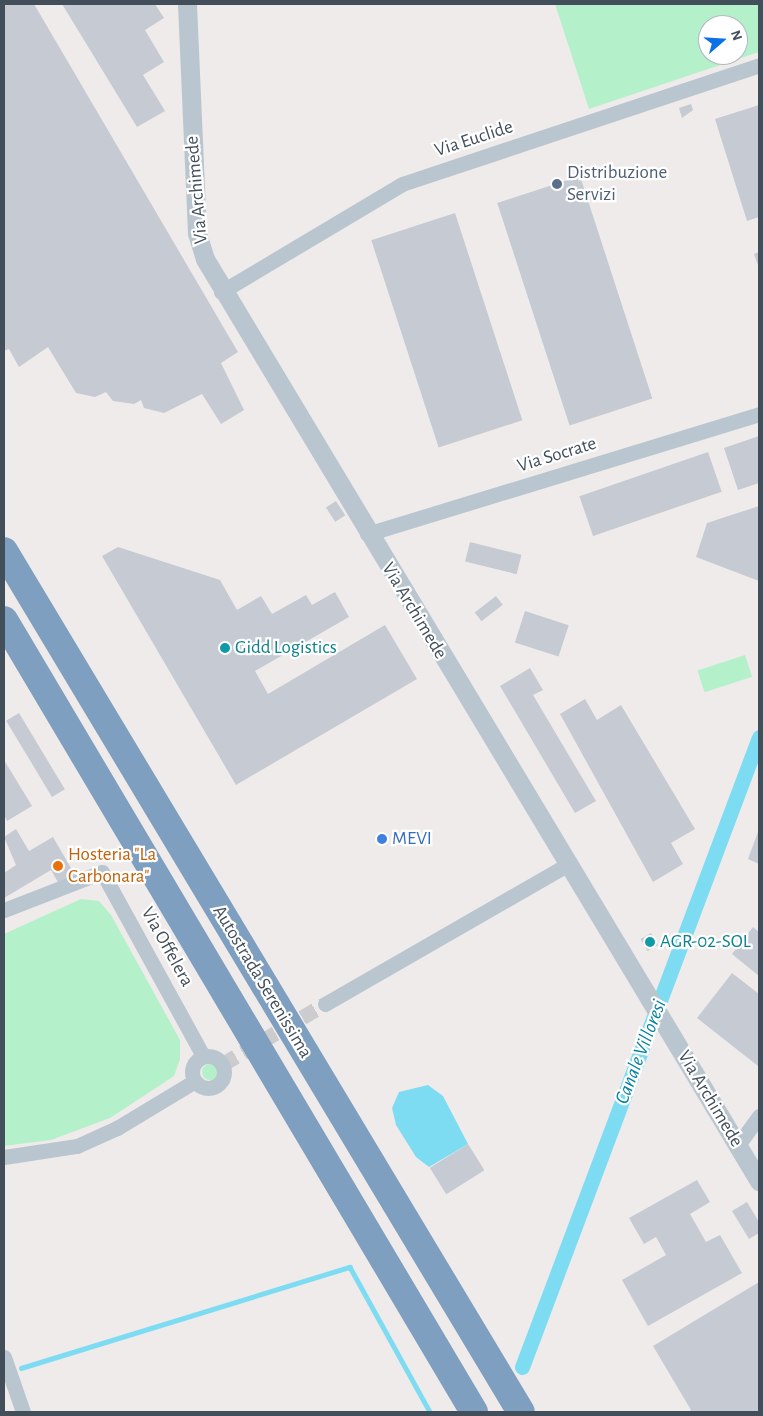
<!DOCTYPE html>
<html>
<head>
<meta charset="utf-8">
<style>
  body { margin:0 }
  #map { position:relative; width:763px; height:1416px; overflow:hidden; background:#efebeb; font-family:"Alegreya Sans",sans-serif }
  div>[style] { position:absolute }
  .green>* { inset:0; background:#b4f1ca; transform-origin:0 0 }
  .round { border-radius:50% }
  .water>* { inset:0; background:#7ddcf2 }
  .stream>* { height:4.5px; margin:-2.25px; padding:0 2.25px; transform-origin:2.25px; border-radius:2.25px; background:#7ddcf2 }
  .canal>* { height:15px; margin:-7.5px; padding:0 7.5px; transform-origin:7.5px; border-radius:7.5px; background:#7ddcf2 }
  .building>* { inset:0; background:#c6cad2; transform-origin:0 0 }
  .minor-tunnel>* { height:15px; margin-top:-7.5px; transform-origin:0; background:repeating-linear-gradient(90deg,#ccccce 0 15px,transparent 0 23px) }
  .minor>* { height:15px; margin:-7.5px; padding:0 7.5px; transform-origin:7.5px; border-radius:7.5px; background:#bac6cf }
  .minor>.ring { margin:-7.5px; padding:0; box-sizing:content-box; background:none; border:15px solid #bac6cf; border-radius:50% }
  .tertiary>* { height:19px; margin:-9.5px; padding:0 9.5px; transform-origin:9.5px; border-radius:9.5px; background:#bac6cf }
  .motorway>* { height:28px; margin:-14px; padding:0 14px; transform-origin:14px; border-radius:14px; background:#7e9fbf }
  .dots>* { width:14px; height:14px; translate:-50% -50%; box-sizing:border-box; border:2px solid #fff; border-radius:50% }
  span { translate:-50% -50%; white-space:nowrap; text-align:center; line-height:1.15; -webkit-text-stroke:4.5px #fff; paint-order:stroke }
  .street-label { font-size:19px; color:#424f5a }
  .service-label { font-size:19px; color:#4e5e75 }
  .left { translate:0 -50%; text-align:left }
  .culture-label { font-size:19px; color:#0d838f }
  .shop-label { font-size:19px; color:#366cbe }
  .food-label { font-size:19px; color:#c56008 }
  .water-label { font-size:20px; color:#04819e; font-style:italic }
  .frame { position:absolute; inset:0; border:5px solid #424f5a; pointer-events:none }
  .north { position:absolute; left:698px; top:15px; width:50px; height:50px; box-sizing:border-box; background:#fff; border:1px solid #b3b9bd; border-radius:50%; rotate:71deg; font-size:14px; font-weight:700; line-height:20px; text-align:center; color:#424f5a }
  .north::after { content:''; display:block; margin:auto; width:18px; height:22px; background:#0b71e8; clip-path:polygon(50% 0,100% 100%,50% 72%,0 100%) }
</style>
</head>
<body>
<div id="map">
  <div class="green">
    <i style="clip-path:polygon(evenodd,555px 4px,759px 4px,759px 52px,589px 109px,555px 4px,708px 25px,738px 25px,738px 55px,708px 55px,708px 25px)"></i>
    <i style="left:745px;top:655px;width:23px;height:50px;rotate:72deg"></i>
    <i style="clip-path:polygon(81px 899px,99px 901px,111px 915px,180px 1040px,180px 1059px,174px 1076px,110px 1118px,51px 1140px,4px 1146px,4px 934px)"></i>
    <i class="round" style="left:202px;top:1064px;width:16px;height:16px"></i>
  </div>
  <div class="water">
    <i style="clip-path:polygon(428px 1085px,443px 1096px,468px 1144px,429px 1167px,416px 1157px,396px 1125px,392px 1108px,399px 1092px)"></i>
  </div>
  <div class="stream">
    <i style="left:21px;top:1368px;width:344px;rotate:-17.1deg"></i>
    <i style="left:350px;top:1267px;width:166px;rotate:61.1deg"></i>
  </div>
  <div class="canal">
    <i style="left:522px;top:1367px;width:673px;rotate:-69.38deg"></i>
  </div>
  <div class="building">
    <i style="clip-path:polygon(4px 4px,34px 4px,238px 352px,221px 363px,244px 410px,221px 424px,202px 394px,164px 413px,144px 408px,141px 400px,134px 404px,113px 401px,106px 392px,95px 397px,76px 393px,48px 347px,19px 367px,9px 349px,4px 351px)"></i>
    <i style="clip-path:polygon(62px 4px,155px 4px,164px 18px,145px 30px,164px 62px,143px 75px,165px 111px,137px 127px)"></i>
    <i style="clip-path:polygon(691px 104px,693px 110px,682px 118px,679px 108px)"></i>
    <i style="clip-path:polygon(759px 105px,759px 217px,747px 221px,715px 119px)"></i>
    <i style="left:580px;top:176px;width:234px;height:87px;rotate:72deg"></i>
    <i style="left:455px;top:213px;width:218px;height:88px;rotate:72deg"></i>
    <i style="clip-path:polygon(759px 252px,759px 268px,754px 254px)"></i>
    <i style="clip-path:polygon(759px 436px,759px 483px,738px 490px,724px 448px)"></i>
    <i style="left:708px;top:452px;width:42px;height:136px;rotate:71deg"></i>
    <i style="left:336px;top:501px;width:17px;height:12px;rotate:57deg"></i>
    <i style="clip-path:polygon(759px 506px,759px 581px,696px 557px,707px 523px)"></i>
    <i style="left:470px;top:542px;width:53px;height:20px;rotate:14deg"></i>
    <i style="clip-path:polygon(118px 547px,220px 580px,237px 610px,261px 596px,272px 614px,306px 595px,312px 605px,335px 592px,349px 617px,255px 671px,268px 694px,385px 625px,417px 679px,236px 785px,102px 556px)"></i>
    <i style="left:496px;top:596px;width:11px;height:27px;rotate:52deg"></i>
    <i style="left:525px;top:611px;width:46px;height:33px;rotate:18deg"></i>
    <i style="clip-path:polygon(530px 668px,543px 690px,533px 695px,596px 801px,575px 813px,500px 686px)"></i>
    <i style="clip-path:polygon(585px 699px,597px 720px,621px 705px,695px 829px,671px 843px,683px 864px,653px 882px,560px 714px)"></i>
    <i style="left:19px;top:713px;width:89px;height:15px;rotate:59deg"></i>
    <i style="clip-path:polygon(4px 760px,32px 806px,7px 821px,4px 815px)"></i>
    <i style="clip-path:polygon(16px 829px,29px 851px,53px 837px,75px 875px,59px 884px,51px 870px,4px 898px,4px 873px,16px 865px,4px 837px)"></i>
    <i style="clip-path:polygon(759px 829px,759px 864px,748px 859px)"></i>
    <i style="clip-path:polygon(753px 927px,759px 932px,759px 976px,732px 954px)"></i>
    <i style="left:651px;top:933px;width:14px;height:12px;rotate:60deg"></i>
    <i style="clip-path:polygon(732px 973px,759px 994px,758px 1066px,697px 1018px)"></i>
    <i style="left:468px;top:1144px;width:31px;height:45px;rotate:58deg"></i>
    <i style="clip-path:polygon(697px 1180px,710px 1202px,690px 1214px,706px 1242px,720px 1235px,742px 1273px,648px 1326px,622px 1280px,666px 1255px,656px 1237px,644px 1244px,629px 1218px)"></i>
    <i style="clip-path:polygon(747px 1202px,759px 1222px,759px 1233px,749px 1239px,732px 1211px)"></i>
    <i style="clip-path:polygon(759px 1282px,759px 1412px,688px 1412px,691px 1410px,653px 1346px)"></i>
  </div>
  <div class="minor-tunnel">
    <i style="left:223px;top:1064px;width:118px;rotate:-30.5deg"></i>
  </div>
  <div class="minor">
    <i style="left:221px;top:292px;width:211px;rotate:-30.8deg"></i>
    <i style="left:402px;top:184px;width:376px;rotate:-18.4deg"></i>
    <i style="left:367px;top:534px;width:410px;rotate:-17deg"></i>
    <i style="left:4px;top:910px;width:105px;rotate:-21.2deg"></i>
    <i style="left:102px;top:872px;width:210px;rotate:61.2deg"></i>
    <i style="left:325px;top:1004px;width:280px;rotate:-29.9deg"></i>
    <i class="ring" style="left:192px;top:1056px;width:17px;height:17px"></i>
    <i style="left:738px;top:1145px;width:36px;rotate:-54deg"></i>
    <i style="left:4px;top:1157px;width:74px;rotate:-8.6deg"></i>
    <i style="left:77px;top:1146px;width:44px;rotate:-24.2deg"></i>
    <i style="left:117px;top:1128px;width:91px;rotate:-31.1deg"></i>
    <i style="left:4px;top:1357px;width:58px;rotate:70.9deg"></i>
  </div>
  <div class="tertiary">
    <i style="left:187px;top:4px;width:229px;rotate:87.5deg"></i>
    <i style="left:197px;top:233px;width:27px;rotate:73deg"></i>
    <i style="left:205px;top:259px;width:1076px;rotate:59deg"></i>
  </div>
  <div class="motorway">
    <i style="left:4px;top:551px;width:1004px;rotate:59.02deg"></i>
    <i style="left:4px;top:620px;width:921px;rotate:59.31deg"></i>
  </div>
  <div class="dots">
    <i style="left:557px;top:184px;background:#5c6f8a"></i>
    <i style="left:225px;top:648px;background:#0f9aa8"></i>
    <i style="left:382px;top:839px;background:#3f7fe0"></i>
    <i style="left:58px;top:866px;background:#e8710a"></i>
    <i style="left:650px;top:942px;background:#0f9aa8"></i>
  </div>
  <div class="street-label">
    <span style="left:474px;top:139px;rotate:-18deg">Via Euclide</span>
    <span style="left:197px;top:190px;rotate:-95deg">Via Archimede</span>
    <span style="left:557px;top:455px;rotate:-17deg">Via Socrate</span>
    <span style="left:414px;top:611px;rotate:59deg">Via Archimede</span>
    <span style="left:167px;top:947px;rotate:61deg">Via Offelera</span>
    <span style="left:262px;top:982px;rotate:59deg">Autostrada Serenissima</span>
    <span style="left:710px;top:1099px;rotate:59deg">Via Archimede</span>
  </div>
  <div class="service-label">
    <span class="left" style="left:567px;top:184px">Distribuzione<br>Servizi</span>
  </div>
  <div class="culture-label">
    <span class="left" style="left:235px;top:648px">Gidd Logistics</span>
    <span class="left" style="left:660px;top:942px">AGR-02-SOL</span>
  </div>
  <div class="shop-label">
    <span class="left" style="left:392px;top:839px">MEVI</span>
  </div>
  <div class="food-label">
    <span class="left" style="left:68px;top:866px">Hosteria "La<br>Carbonara"</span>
  </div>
  <div class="water-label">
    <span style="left:641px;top:1052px;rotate:-69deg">Canale Villoresi</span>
  </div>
  <div class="frame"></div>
  <div class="north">N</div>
</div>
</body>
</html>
